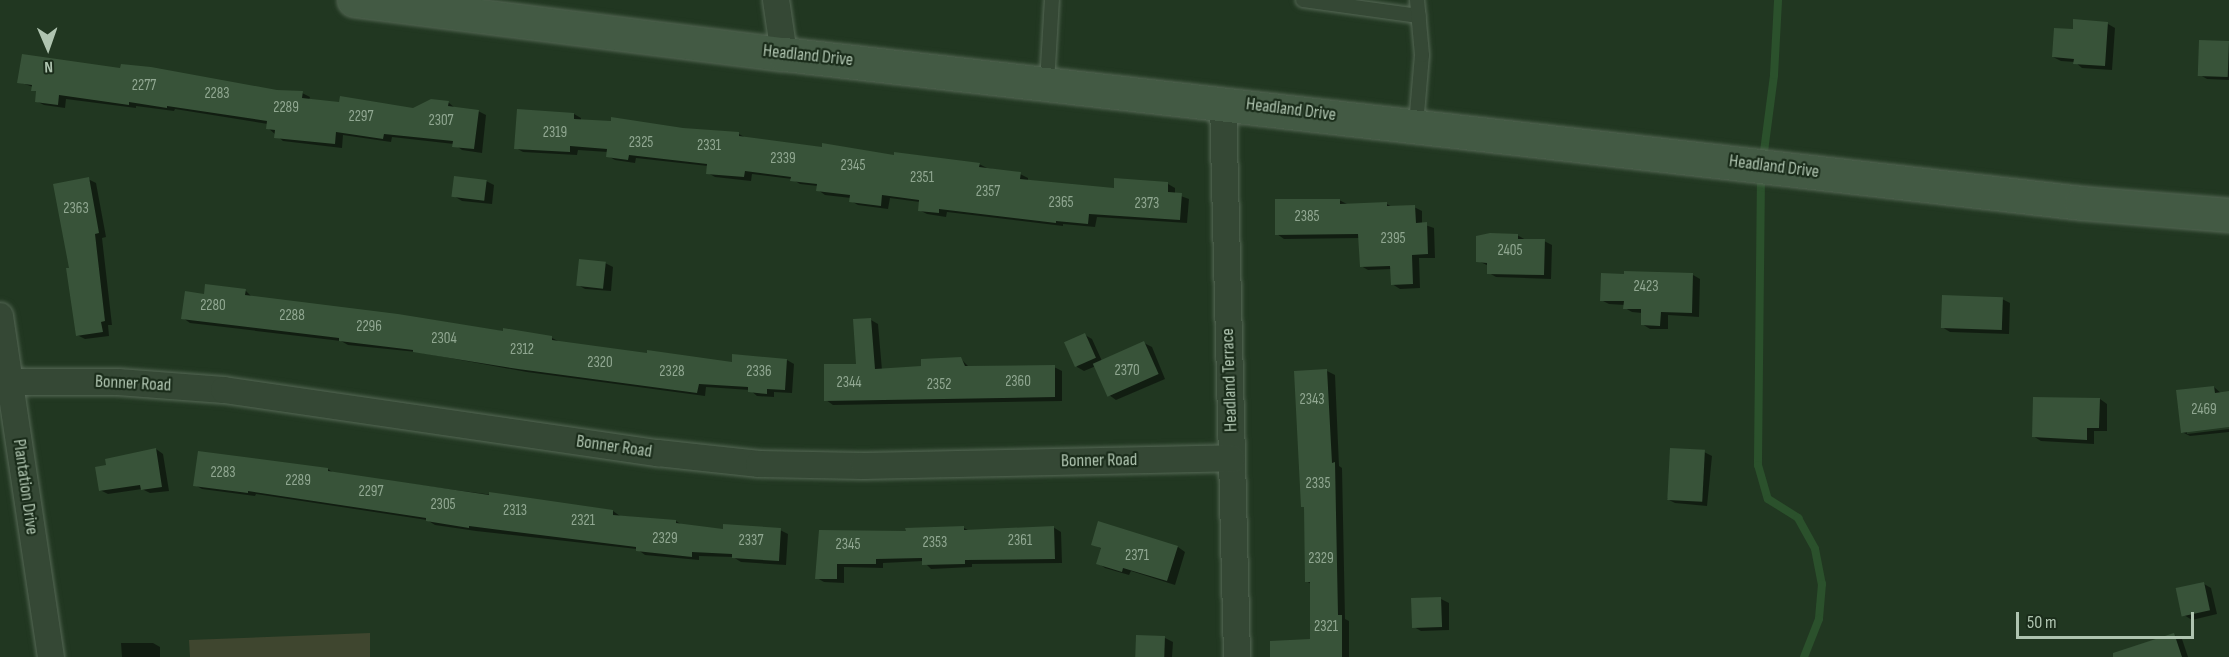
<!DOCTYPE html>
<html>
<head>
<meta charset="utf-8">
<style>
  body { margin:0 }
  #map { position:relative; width:2229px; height:657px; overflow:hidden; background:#213721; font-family:"Sofia Sans Condensed",sans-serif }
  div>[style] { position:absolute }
  .green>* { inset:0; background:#3f462f }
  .shadow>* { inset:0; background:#0007 }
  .stream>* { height:8px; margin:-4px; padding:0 4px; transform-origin:4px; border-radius:4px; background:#2b512c }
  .building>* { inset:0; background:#385339; transform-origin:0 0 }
  .roads { filter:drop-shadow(0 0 2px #556855) drop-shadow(0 0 2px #556855) }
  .service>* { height:14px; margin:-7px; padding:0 7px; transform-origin:7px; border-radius:7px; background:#354835 }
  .minor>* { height:26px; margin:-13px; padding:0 13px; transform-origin:13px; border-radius:13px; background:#354835 }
  .secondary>* { height:33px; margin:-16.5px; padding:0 16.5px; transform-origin:16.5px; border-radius:16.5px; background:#435a44 }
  span { translate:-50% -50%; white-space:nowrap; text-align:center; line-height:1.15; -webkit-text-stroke:4.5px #1a2c1a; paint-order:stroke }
  .number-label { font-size:15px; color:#91a892 }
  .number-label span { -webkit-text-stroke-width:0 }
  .street-label { font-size:18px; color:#afc4b0 }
  .north { position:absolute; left:18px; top:18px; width:60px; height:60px; -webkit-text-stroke:4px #1a2c1a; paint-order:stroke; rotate:178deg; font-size:16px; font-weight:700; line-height:24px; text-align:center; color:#afc4b0 }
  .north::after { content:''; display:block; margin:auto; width:21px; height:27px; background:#afc4b0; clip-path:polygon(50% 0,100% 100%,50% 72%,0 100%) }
  .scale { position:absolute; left:2016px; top:612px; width:178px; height:27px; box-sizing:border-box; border:3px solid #afc4b0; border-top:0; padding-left:8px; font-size:18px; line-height:21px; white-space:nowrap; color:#afc4b0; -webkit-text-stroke:4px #1a2c1a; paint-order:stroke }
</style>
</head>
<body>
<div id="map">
  <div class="green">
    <i style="clip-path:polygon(370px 633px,370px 657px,190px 657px,189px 640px)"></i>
  </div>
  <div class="shadow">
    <i style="clip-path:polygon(2108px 24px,2115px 28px,2112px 70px,2082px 68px,2075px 62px,2061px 61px,2053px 57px,2074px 31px)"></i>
    <i style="clip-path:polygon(2229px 42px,2229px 80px,2207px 79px,2200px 75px)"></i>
    <i style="clip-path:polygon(19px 82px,302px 93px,310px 97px,309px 100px,414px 109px,448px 102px,455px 108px,478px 111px,486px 115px,482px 153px,462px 150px,454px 144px,392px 137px,391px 142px,343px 135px,342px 148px,283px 141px,268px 128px,268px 124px,175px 109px,174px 111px,136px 106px,136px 108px,66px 99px,65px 108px,44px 105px,36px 101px,38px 93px,33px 87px)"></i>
    <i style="clip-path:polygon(574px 114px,581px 118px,581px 121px,739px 134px,746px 138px,895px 157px,979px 164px,987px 168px,1020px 174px,1028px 178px,1028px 181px,1115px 190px,1168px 184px,1175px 188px,1175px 194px,1189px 199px,1187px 223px,1097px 217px,1095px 227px,1063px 224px,1063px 226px,947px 212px,946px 217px,927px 214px,919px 210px,920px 202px,890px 198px,888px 209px,858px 205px,851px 201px,851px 198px,825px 195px,818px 190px,818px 186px,800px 184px,792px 179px,752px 174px,751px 181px,715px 177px,708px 173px,708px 166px,636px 158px,635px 163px,615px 160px,608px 156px,608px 152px,578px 150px,577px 155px,523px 152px,516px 148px)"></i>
    <i style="clip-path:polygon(88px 179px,96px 183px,106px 237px,102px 238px,112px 325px,108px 325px,109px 336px,85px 339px,77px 335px)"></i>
    <i style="clip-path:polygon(486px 181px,494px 185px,492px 204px,462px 201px,454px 196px)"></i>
    <i style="clip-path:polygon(1339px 200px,1347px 204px,1387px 204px,1394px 208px,1414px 207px,1422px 211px,1422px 224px,1434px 228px,1435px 258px,1419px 258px,1420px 288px,1400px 289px,1392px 284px,1392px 269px,1368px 270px,1361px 266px,1360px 238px,1284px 239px,1277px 234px)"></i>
    <i style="clip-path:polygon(1517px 235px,1526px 240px,1544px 241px,1552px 245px,1551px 279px,1496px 277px,1489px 273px,1489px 266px,1478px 261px)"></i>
    <i style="clip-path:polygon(605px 263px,613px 267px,611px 291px,585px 289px,578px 285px)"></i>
    <i style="clip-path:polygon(1693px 275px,1700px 279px,1699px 317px,1668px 315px,1668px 329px,1650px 329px,1642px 324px,1642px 313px,1632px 312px,1625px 308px,1625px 305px,1609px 304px,1601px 300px)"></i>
    <i style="clip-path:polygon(246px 291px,253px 298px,552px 338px,560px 342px,648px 355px,733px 363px,734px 356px,787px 360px,794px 364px,792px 393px,774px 392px,774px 397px,757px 396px,750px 390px,706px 387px,705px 396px,527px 372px,417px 352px,348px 345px,341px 341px,190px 323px,183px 318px,205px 295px)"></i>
    <i style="clip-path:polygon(2002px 299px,2010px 303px,2009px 334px,1950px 332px,1942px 327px)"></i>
    <i style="clip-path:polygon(871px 320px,878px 324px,882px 370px,922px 368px,961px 359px,970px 368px,1054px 367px,1062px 371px,1062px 401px,833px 405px,826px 400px,858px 365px)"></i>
    <i style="clip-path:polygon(1085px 335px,1092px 339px,1102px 361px,1144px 343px,1152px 347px,1165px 379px,1116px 400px,1109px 395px,1096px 366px,1084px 371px,1077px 367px)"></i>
    <i style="clip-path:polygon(1327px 371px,1335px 375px,1339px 466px,1342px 468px,1345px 619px,1349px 621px,1349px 657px,1304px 657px,1312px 641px,1311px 584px,1306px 581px,1305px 508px,1303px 506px)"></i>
    <i style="clip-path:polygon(2214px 387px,2222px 394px,2229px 393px,2229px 426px,2187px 431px,2187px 434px,2229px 429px,2229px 432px,2190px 436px,2182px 432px)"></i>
    <i style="clip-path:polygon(2100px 399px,2107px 404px,2107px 431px,2094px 431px,2094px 444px,2041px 441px,2033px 436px)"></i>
    <i style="clip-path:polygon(156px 449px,163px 454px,169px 491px,150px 493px,142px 489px,108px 494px,100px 490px,107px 466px)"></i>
    <i style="clip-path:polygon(1704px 452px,1712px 456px,1707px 506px,1675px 503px,1667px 499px)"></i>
    <i style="clip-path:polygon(328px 469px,335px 474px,613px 511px,620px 516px,676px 521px,682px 525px,725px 530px,780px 530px,788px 534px,786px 565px,741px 562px,733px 557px,699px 556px,699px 560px,645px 555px,637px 549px,476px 531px,435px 525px,427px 520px,256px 494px,255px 496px,202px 489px,195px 485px)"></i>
    <i style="clip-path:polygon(1053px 527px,1061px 532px,1062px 563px,972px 564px,972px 567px,931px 569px,923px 561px,883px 563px,883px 568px,844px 567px,844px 583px,824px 582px,817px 578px,821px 532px,907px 533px,964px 528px,970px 531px)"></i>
    <i style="clip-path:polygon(1092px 544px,1178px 547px,1185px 552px,1175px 585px,1131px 571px,1129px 575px,1105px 568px,1098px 563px,1102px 549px)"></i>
    <i style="clip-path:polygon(2204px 584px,2211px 588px,2217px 614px,2192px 620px,2184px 615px)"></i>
    <i style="clip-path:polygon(1413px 599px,1441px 599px,1449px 603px,1449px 630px,1421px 631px,1414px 627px)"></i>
    <i style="clip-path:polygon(2174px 635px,2182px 639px,2188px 657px,2145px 657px)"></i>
    <i style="clip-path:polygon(1137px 637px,1165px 638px,1173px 642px,1172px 657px,1137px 657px)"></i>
    <i style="clip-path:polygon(121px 643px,153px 643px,160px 647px,160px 657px,122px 657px)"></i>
  </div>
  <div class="stream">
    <i style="left:1763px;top:159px;width:85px;rotate:-82.5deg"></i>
    <i style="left:1774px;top:75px;width:75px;rotate:-86.9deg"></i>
    <i style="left:1761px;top:174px;width:291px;rotate:90.6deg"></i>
    <i style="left:1758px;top:465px;width:35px;rotate:74deg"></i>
    <i style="left:1768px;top:499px;width:36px;rotate:32deg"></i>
    <i style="left:1798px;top:518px;width:35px;rotate:61deg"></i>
    <i style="left:1815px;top:549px;width:36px;rotate:79deg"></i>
    <i style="left:1822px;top:584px;width:35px;rotate:95deg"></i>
    <i style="left:1819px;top:619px;width:41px;rotate:111.5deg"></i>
  </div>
  <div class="building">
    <i style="clip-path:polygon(2073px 19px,2108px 22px,2105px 66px,2073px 64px,2074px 59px,2052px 57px,2054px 28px,2073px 29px)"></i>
    <i style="left:2199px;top:40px;width:30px;height:36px;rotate:2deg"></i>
    <i style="clip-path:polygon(22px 54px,120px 68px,121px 64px,151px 67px,277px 90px,303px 91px,302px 98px,339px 102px,340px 96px,413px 108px,431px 99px,449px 101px,448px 106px,479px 110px,474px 149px,452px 147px,453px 141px,384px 134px,383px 139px,336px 132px,335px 144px,274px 138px,275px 130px,266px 129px,267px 121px,167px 106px,167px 108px,129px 102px,129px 105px,59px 95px,58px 105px,35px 102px,36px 91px,31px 91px,32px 85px,17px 83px)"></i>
    <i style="clip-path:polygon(517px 109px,574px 113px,574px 119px,611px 121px,611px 117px,683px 128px,739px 132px,739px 136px,822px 147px,822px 143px,894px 155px,894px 152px,980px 163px,979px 167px,1021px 172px,1020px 179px,1114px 188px,1114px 178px,1168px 182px,1168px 192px,1182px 193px,1180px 220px,1089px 214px,1088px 224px,1056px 221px,1056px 223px,939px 209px,939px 213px,918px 211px,919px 200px,882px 195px,881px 206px,849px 202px,850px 195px,816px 191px,817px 184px,790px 181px,791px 177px,745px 171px,744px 177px,706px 174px,707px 164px,629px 155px,628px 160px,606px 157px,607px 149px,570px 146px,570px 152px,514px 149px)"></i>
    <i style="left:454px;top:176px;width:33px;height:21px;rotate:7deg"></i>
    <i style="clip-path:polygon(89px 177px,99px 233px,95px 234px,105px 321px,101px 322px,103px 332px,76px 336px,66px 268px,69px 268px,53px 184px)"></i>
    <i style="clip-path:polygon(1275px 199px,1340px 199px,1340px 204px,1387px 202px,1387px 206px,1415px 205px,1416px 223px,1427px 222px,1428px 254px,1412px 255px,1413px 284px,1391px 285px,1390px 266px,1360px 267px,1358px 234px,1275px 235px)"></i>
    <i style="clip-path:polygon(1490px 233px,1518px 234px,1518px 239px,1545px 239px,1544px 275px,1487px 274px,1487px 263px,1476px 262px,1476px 236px)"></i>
    <i style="left:579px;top:259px;width:27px;height:27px;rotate:6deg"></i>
    <i style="clip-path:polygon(1624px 271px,1693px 273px,1692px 313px,1661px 312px,1660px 326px,1641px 325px,1641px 309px,1623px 309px,1624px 301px,1600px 301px,1601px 273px,1624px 274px)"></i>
    <i style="clip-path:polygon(205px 284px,246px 289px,245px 295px,398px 314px,503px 331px,503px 328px,552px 336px,552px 340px,647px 353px,647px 350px,732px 362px,732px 354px,787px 359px,785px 390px,767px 389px,767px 394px,748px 392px,748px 387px,699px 384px,697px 393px,518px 369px,413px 352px,413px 350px,339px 341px,339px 338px,181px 319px,185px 291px,204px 294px)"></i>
    <i style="left:1942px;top:295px;width:61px;height:33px;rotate:2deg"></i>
    <i style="clip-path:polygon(871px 318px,875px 369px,921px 366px,921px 359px,961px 357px,965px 366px,1055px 365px,1055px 397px,824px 401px,824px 364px,856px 364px,853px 319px)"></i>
    <i style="left:1085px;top:333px;width:27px;height:23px;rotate:66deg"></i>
    <i style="left:1144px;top:341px;width:36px;height:56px;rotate:66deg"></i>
    <i style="clip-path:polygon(1327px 369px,1332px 463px,1335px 462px,1338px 615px,1342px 615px,1342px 657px,1270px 657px,1270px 641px,1310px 639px,1310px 582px,1305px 582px,1304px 507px,1301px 507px,1294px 371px)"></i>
    <i style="clip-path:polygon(2214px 386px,2215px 393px,2229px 391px,2229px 427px,2181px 433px,2176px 390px)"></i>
    <i style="clip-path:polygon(2033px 397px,2100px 398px,2099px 428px,2087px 428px,2087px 440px,2032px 437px)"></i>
    <i style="clip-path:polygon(156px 448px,162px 487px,141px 490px,140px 485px,99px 491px,95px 467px,106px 465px,105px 459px)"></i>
    <i style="left:1670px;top:448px;width:35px;height:52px;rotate:3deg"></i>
    <i style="clip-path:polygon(198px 451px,328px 468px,328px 471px,489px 495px,489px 492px,613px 510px,613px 515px,676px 520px,676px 523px,723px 529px,723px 524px,781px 528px,779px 561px,732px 558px,732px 554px,692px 552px,692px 557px,636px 551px,636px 547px,469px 526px,469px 528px,426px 521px,426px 518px,248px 491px,248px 493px,193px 486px)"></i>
    <i style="clip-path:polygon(1098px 521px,1178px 546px,1167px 581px,1123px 568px,1122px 572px,1096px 564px,1101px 548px,1091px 545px)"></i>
    <i style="clip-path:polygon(964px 526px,964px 530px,1054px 526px,1055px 559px,965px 560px,965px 564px,922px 565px,922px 558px,876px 559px,876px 564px,837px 564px,837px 579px,815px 579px,819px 530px,906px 531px,905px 528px)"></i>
    <i style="left:2204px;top:582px;width:29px;height:29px;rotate:78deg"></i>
    <i style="left:1441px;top:597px;width:30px;height:30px;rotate:88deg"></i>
    <i style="clip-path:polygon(2174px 633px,2182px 657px,2113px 657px,2113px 653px)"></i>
    <i style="left:1136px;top:635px;width:29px;height:22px;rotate:2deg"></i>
  </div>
  <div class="roads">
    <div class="service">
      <i style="left:1303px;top:0;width:117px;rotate:7.9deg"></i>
      <i style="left:1047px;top:83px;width:83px;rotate:-86.6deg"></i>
      <i style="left:1416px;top:125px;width:70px;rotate:-85.1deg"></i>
      <i style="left:1422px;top:55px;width:55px;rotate:-95.2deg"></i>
    </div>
    <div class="minor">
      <i style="left:776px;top:0;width:55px;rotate:81.6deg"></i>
      <i style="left:1223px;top:103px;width:554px;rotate:88.55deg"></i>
      <i style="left:0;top:316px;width:345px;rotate:81.5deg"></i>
      <i style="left:0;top:382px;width:118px"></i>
      <i style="left:118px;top:382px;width:106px;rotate:4.3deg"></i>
      <i style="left:224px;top:390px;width:439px;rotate:8.3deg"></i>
      <i style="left:658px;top:453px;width:102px;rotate:6.2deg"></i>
      <i style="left:759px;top:464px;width:105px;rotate:1.1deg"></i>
      <i style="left:864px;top:466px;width:368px;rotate:-1.2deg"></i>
    </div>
    <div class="secondary">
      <i style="left:354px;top:0;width:433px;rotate:7.2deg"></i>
      <i style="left:784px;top:54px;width:1306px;rotate:6.55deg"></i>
      <i style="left:2081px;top:203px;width:148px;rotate:4.6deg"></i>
    </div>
  </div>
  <div class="number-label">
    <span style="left:144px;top:86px">2277</span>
    <span style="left:217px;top:94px">2283</span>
    <span style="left:286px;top:108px">2289</span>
    <span style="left:361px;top:117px">2297</span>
    <span style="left:441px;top:121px">2307</span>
    <span style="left:555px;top:133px">2319</span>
    <span style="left:641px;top:143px">2325</span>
    <span style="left:709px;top:146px">2331</span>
    <span style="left:783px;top:159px">2339</span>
    <span style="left:853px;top:166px">2345</span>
    <span style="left:922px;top:178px">2351</span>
    <span style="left:988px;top:192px">2357</span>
    <span style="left:1061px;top:203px">2365</span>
    <span style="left:1147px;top:204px">2373</span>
    <span style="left:76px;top:209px">2363</span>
    <span style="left:1307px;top:217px">2385</span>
    <span style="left:1393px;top:239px">2395</span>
    <span style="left:1510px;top:251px">2405</span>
    <span style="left:1646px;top:287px">2423</span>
    <span style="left:213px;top:306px">2280</span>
    <span style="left:292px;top:316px">2288</span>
    <span style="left:369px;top:327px">2296</span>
    <span style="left:444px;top:339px">2304</span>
    <span style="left:522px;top:350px">2312</span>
    <span style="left:600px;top:363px">2320</span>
    <span style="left:1127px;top:371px">2370</span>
    <span style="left:672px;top:372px">2328</span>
    <span style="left:759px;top:372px">2336</span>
    <span style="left:1018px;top:382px">2360</span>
    <span style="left:849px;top:383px">2344</span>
    <span style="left:939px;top:385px">2352</span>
    <span style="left:1312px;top:400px">2343</span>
    <span style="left:2204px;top:410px">2469</span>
    <span style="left:223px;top:473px">2283</span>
    <span style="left:298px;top:481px">2289</span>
    <span style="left:1318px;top:484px">2335</span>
    <span style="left:371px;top:492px">2297</span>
    <span style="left:443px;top:505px">2305</span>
    <span style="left:515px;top:511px">2313</span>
    <span style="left:583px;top:521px">2321</span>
    <span style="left:665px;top:539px">2329</span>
    <span style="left:751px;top:541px">2337</span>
    <span style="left:1020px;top:541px">2361</span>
    <span style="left:935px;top:543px">2353</span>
    <span style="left:848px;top:545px">2345</span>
    <span style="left:1137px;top:556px">2371</span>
    <span style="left:1321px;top:559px">2329</span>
    <span style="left:1326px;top:627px">2321</span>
  </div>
  <div class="street-label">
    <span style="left:808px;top:56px;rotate:6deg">Headland Drive</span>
    <span style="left:1291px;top:110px;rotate:7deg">Headland Drive</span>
    <span style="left:1774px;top:167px;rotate:7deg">Headland Drive</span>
    <span style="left:1230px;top:380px;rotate:-92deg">Headland Terrace</span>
    <span style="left:133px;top:384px;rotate:3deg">Bonner Road</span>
    <span style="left:614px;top:447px;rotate:8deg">Bonner Road</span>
    <span style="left:1099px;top:461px;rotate:-1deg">Bonner Road</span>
    <span style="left:25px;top:487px;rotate:82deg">Plantation Drive</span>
  </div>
  <div class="north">N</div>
  <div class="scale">50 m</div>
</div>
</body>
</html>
